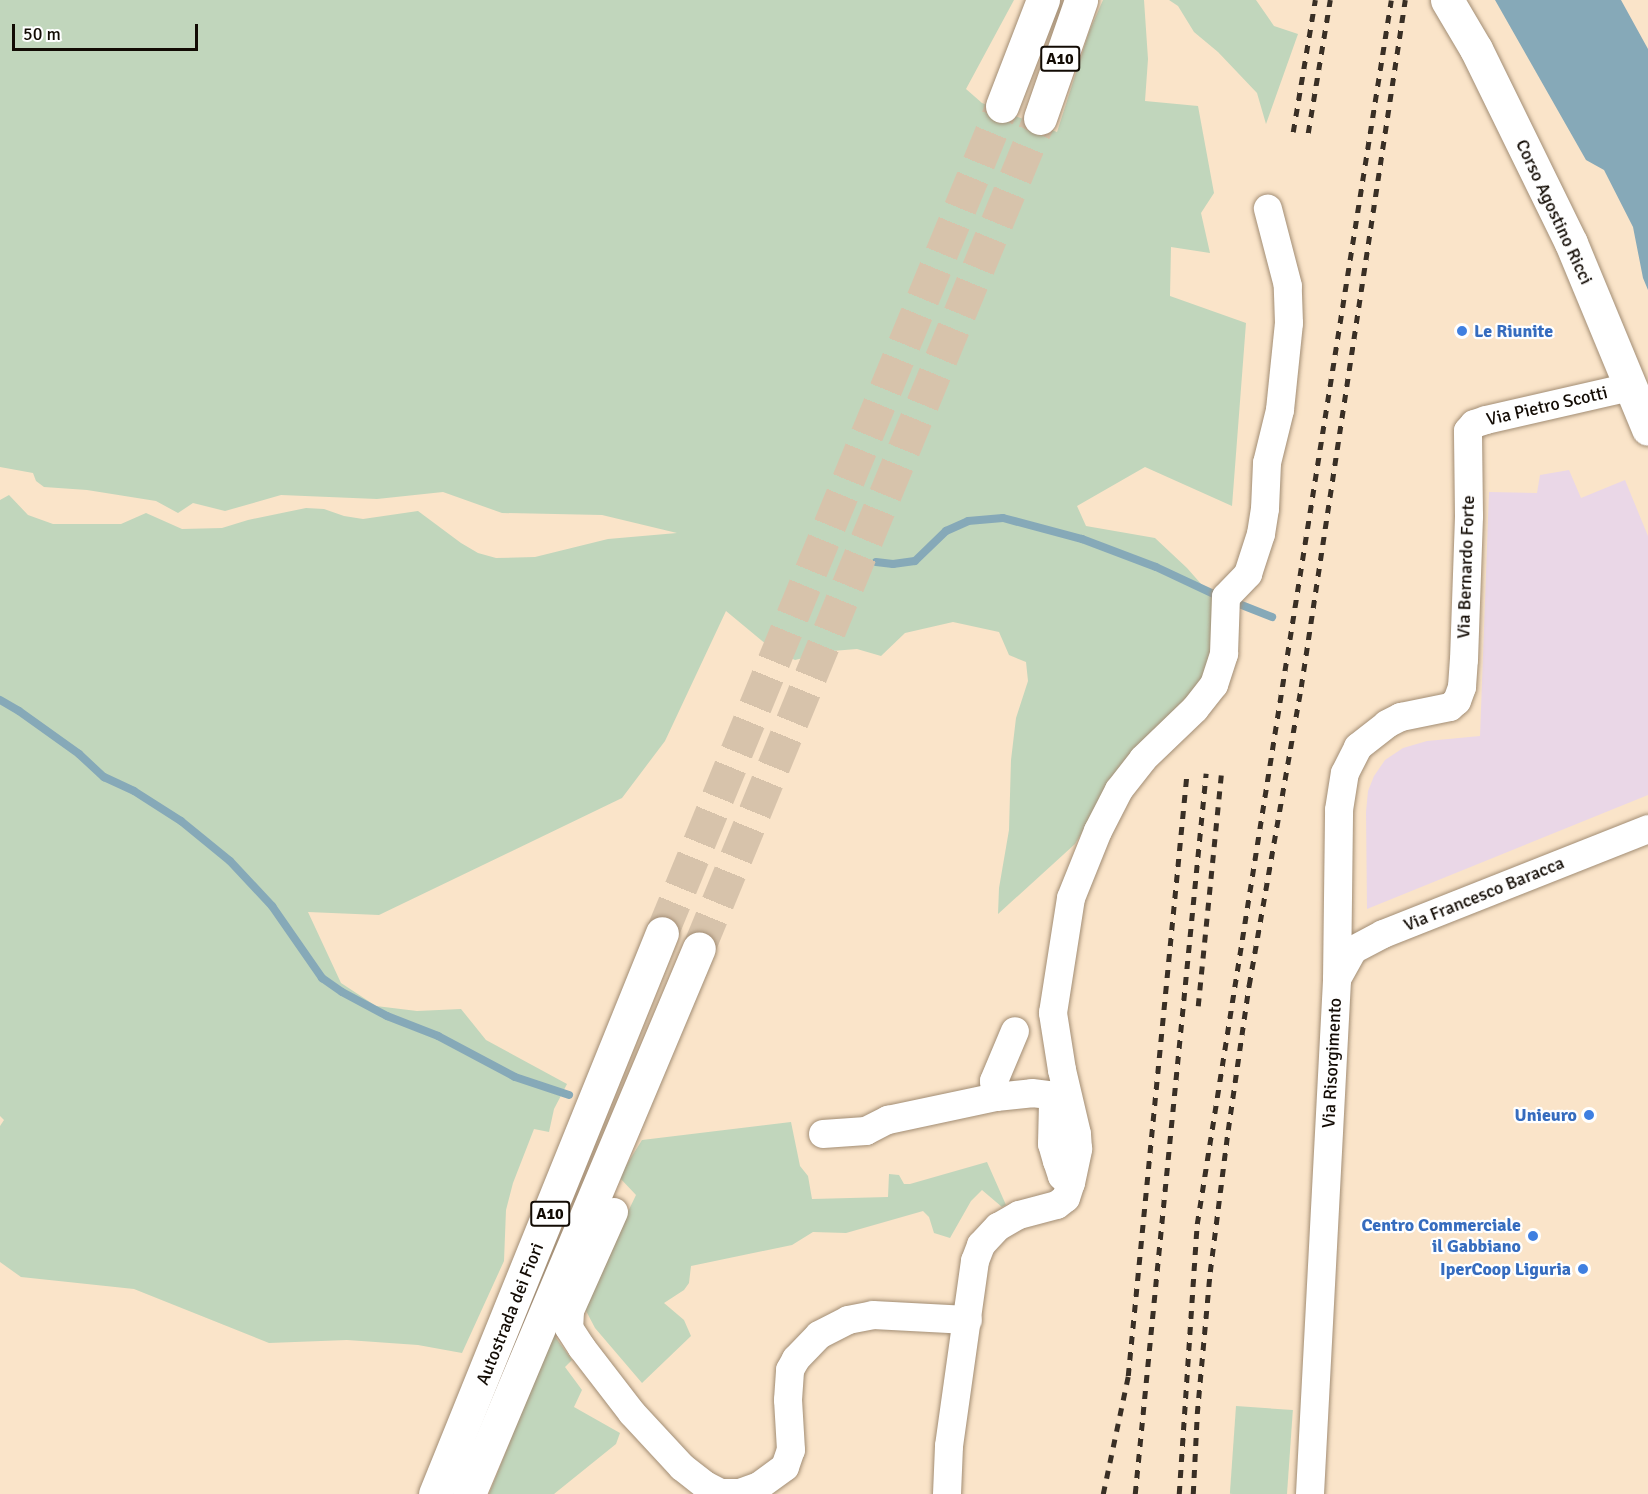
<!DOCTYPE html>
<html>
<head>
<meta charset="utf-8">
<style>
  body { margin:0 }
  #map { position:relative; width:1648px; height:1494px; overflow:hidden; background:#fae4c9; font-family:Signika,sans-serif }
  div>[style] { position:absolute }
  .industrial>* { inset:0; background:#ead7e7 }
  .green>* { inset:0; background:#c1d6bc; transform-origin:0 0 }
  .water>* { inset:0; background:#86a9b8 }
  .stream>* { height:8px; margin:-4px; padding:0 4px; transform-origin:4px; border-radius:4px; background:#86a9b8 }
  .highway-tunnel>* { height:33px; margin-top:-16.5px; transform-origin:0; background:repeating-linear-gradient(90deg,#d7c3ab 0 33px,transparent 0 49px) }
  .roads { filter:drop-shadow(0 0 2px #a28d74) drop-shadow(0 0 2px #a28d74) }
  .minor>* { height:28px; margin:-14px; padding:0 14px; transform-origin:14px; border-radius:14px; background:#fff }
  .major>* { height:33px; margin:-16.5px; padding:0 16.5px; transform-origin:16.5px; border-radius:16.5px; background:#fff }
  .highway>* { height:33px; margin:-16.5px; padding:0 16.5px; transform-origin:16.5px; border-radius:16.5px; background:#fff }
  .rail>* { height:4.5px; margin-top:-2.25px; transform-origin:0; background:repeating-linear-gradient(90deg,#392f25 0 8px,transparent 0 16px) }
  .dots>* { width:16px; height:16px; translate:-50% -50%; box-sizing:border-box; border:3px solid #fff; border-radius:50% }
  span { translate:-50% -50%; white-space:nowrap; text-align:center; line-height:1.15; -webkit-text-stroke:4.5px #fff; paint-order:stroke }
  .shield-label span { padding:2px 4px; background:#fff; border:2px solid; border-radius:4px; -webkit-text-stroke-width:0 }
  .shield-label { font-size:16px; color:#120b04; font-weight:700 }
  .street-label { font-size:18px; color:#120b04 }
  .shop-label { font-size:18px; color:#366cbe; font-weight:700 }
  .left { translate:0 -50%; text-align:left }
  .right { translate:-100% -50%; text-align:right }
  .scale { position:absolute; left:12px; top:24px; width:186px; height:27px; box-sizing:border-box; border:3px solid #120b04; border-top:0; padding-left:8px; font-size:18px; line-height:21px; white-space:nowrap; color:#120b04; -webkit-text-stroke:4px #fff; paint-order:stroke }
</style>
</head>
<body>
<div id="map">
  <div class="industrial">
    <i style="clip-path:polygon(1569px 470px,1581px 498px,1625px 480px,1648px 536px,1648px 795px,1367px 909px,1366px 812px,1368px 791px,1374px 776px,1385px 760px,1403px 748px,1427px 741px,1480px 736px,1489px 492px,1537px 493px,1540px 475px)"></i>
  </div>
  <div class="green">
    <i style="clip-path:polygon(0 0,1014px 0,966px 89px,982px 103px,1057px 132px,1089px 32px,1103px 0,1144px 0,1148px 59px,1145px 101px,1198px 106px,1214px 193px,1201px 213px,1210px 253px,1171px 247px,1170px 296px,1246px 323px,1232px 506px,1145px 467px,1077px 506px,1086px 526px,1155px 538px,1187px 568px,1217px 602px,1206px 677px,1124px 763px,1075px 844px,998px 914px,999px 888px,1009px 830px,1011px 760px,1016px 718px,1028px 681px,1026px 662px,1009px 655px,999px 632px,953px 622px,905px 633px,881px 656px,857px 649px,832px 651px,795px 660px,773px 650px,726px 611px,665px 741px,622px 798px,379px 915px,308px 912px,341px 983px,376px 1006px,417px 1011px,461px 1009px,486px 1040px,567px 1084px,554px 1109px,549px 1132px,534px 1129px,513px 1183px,506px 1210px,504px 1261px,462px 1353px,418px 1345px,347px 1340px,269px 1343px,134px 1289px,21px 1277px,0 1262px,0 1126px,4px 1120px,0 1116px,0 500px,9px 495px,28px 515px,53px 524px,121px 524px,146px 513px,182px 529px,222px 528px,248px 520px,306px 508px,324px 509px,344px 516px,363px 519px,418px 511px,461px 543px,478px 553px,496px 558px,535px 557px,608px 539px,677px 533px,602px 515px,502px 513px,443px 492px,377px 499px,281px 495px,225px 511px,193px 503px,178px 513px,156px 501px,87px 490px,44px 487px,36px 481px,33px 473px,0 467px)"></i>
    <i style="clip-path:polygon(1169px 0,1256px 0,1274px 26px,1298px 34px,1266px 124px,1257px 93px,1218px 52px,1194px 32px,1178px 6px)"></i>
    <i style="clip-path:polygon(791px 1122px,800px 1166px,808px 1176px,812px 1199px,888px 1197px,889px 1174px,899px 1175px,904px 1184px,910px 1184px,987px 1162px,1006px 1205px,1002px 1207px,982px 1190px,971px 1201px,950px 1238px,934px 1233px,929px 1217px,923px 1211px,846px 1233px,813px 1232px,792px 1245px,691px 1266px,689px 1283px,684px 1290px,664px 1303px,684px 1320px,691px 1336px,642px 1383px,595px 1328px,583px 1305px,636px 1195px,619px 1177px,642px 1140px)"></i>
    <i style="clip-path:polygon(553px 1334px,572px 1360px,565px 1367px,582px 1390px,574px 1407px,620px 1433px,616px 1444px,554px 1494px,489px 1494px)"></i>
    <i style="left:1236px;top:1406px;width:57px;height:88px;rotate:4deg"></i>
  </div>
  <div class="water">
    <i style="clip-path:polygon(1495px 0,1621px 0,1648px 49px,1648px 290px,1643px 278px,1633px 227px,1604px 170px,1586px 160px)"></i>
  </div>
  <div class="stream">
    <i style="left:876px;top:562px;width:17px;rotate:7deg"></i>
    <i style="left:893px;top:564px;width:22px;rotate:-8deg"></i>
    <i style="left:915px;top:561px;width:43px;rotate:-44.1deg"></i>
    <i style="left:946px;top:531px;width:24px;rotate:-24deg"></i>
    <i style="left:968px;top:521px;width:35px;rotate:-5deg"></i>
    <i style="left:1003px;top:518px;width:82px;rotate:14.9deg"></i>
    <i style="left:1082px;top:539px;width:79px;rotate:20.7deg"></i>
    <i style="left:1156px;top:567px;width:71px;rotate:25.1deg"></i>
    <i style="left:1234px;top:602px;width:41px;rotate:21.5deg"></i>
    <i style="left:0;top:700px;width:22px;rotate:30deg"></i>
    <i style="left:19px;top:711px;width:74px;rotate:35.6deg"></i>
    <i style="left:79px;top:754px;width:34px;rotate:43deg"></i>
    <i style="left:104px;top:777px;width:33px;rotate:25deg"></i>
    <i style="left:134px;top:791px;width:56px;rotate:32.6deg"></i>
    <i style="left:181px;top:821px;width:63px;rotate:39.2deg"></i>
    <i style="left:230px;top:861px;width:62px;rotate:47deg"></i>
    <i style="left:272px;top:906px;width:88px;rotate:55.2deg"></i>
    <i style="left:322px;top:978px;width:24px;rotate:35deg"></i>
    <i style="left:342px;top:992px;width:51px;rotate:28.1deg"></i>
    <i style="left:387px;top:1016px;width:55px;rotate:21.4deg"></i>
    <i style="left:438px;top:1036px;width:87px;rotate:28deg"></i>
    <i style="left:515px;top:1077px;width:57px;rotate:18.4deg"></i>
  </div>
  <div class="highway-tunnel">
    <i style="left:662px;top:933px;width:894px;rotate:-67.65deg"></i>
    <i style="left:699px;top:948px;width:897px;rotate:-67.67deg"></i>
  </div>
  <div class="roads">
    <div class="minor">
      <i style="left:1337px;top:979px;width:33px;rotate:-61deg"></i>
      <i style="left:1353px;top:950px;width:34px;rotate:-28deg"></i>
      <i style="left:1383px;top:934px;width:285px;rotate:-21.6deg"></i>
      <i style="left:996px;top:1097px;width:16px;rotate:-97deg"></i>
      <i style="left:994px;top:1081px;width:54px;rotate:-67.2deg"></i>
      <i style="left:823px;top:1134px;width:43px;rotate:-4deg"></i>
      <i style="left:866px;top:1131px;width:25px;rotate:-27deg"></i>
      <i style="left:888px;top:1120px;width:110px;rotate:-12deg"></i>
      <i style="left:996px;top:1097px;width:36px;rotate:-6deg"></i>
      <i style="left:1032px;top:1093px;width:16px;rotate:7deg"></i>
      <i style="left:1048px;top:1095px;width:9px;rotate:58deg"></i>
      <i style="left:1053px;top:1103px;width:41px;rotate:91.4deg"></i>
      <i style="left:1052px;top:1144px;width:18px;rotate:74deg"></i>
      <i style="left:1057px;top:1161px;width:16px;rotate:72deg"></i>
      <i style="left:1062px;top:1176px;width:11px;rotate:38deg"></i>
      <i style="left:614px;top:1212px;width:108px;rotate:114deg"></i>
      <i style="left:570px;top:1311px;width:17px;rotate:93deg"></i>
      <i style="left:569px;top:1328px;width:24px;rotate:57deg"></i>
      <i style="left:582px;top:1348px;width:82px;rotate:52.4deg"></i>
      <i style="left:632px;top:1413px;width:74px;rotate:47.2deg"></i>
      <i style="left:682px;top:1467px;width:29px;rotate:38deg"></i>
      <i style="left:705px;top:1485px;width:18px;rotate:27deg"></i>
      <i style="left:721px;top:1493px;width:19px"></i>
      <i style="left:740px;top:1493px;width:20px;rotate:-20deg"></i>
      <i style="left:759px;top:1486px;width:32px;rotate:-36deg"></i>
      <i style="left:785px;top:1467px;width:18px;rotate:-71deg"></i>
      <i style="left:791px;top:1450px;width:50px;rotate:-93.4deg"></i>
      <i style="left:788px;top:1400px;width:30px;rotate:-86deg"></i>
      <i style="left:790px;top:1370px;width:13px;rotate:-61deg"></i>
      <i style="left:796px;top:1359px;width:33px;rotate:-46deg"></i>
      <i style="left:819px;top:1335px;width:33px;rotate:-27deg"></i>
      <i style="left:848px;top:1320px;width:25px;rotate:-11deg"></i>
      <i style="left:873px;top:1315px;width:95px;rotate:3deg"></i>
      <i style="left:947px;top:1494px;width:48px;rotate:-87.6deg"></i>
      <i style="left:949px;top:1446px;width:187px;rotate:-82deg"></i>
      <i style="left:975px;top:1261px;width:17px;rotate:-69deg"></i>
      <i style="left:981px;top:1245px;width:25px;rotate:-47deg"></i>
      <i style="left:998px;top:1227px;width:24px;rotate:-30deg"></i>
      <i style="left:1019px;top:1215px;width:39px;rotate:-15deg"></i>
      <i style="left:1057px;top:1205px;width:11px;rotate:-38deg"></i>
      <i style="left:1066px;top:1198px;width:16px;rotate:-72deg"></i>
      <i style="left:1071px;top:1183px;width:35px;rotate:-78deg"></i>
      <i style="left:1078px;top:1149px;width:15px;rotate:-94deg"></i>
      <i style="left:1077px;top:1134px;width:66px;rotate:-103.2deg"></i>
      <i style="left:1062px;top:1070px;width:58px;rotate:-99deg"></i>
      <i style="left:1053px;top:1013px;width:116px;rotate:-81.1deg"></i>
      <i style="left:1071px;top:898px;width:72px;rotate:-68.1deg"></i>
      <i style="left:1098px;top:831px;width:46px;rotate:-62.9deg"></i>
      <i style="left:1119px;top:790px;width:39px;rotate:-52deg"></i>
      <i style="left:1143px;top:759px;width:72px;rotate:-43.9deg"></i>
      <i style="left:1195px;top:709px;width:31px;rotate:-52deg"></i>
      <i style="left:1214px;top:685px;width:33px;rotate:-72deg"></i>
      <i style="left:1224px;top:654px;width:57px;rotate:-88deg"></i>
      <i style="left:1226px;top:597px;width:32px;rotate:-46deg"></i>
      <i style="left:1248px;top:574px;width:42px;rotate:-72deg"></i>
      <i style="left:1261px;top:534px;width:25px;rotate:-81deg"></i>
      <i style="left:1265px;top:509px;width:46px;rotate:-87.5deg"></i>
      <i style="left:1267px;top:463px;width:55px;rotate:-76.2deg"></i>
      <i style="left:1280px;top:410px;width:87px;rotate:-84.1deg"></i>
      <i style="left:1289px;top:323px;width:37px;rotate:-92deg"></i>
      <i style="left:1288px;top:286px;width:80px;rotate:-104.6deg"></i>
      <i style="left:1310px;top:1494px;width:515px;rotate:-86.99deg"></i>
      <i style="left:1337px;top:980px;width:170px;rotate:-89.3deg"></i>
      <i style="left:1339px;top:810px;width:37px;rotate:-81deg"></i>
      <i style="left:1345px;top:773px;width:29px;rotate:-63deg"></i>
      <i style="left:1358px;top:747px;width:37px;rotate:-38deg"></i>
      <i style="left:1387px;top:724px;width:16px;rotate:-27deg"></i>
      <i style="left:1401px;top:717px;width:50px;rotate:-11.5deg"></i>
      <i style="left:1450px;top:707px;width:9px;rotate:-41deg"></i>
      <i style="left:1457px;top:701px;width:15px;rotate:-70deg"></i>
      <i style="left:1462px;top:687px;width:27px;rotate:-86deg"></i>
      <i style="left:1464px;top:660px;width:144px;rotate:-88deg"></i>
      <i style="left:1469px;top:516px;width:85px;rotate:-90.7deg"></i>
      <i style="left:1468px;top:431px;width:9px;rotate:-49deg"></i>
      <i style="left:1474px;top:424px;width:13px;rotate:-18deg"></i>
      <i style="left:1486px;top:420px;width:148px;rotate:-12.9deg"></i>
    </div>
    <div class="major">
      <i style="left:1447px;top:0;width:57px;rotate:59.4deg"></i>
      <i style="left:1476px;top:49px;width:216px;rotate:63.9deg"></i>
      <i style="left:1571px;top:243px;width:201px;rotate:67.5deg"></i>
    </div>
    <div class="highway">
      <i style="left:1002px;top:106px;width:114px;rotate:-68.9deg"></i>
      <i style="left:1040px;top:118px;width:125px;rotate:-70.8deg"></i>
      <i style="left:435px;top:1494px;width:605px;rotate:-67.97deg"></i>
      <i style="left:469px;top:1494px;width:592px;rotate:-67.16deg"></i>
    </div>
  </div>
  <div class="rail">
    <i style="left:1293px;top:132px;width:134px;rotate:-80.5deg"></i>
    <i style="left:1308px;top:133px;width:135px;rotate:-80.6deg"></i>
    <i style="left:1198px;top:1006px;width:232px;rotate:-84.3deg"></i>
    <i style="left:1103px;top:1494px;width:121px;rotate:-78deg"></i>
    <i style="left:1128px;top:1376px;width:608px;rotate:-84.43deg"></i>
    <i style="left:1135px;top:1494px;width:724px;rotate:-84.38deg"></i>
    <i style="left:1179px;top:1494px;width:271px;rotate:-86.2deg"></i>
    <i style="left:1197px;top:1224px;width:1239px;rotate:-80.99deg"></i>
    <i style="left:1193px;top:1494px;width:80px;rotate:-87.1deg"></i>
    <i style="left:1197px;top:1414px;width:143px;rotate:-84.8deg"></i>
    <i style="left:1210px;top:1272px;width:143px;rotate:-82.8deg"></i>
    <i style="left:1228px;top:1130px;width:147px;rotate:-81.8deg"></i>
    <i style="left:1249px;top:985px;width:303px;rotate:-80.1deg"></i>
    <i style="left:1301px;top:687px;width:695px;rotate:-81.39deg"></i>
  </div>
  <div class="dots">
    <i style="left:1462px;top:331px;background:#3f7fe0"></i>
    <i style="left:1589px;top:1115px;background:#3f7fe0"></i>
    <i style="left:1533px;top:1236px;background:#3f7fe0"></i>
    <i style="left:1583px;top:1269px;background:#3f7fe0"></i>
  </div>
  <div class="shield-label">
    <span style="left:1060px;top:59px">A10</span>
    <span style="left:550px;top:1214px">A10</span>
  </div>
  <div class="street-label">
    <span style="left:1554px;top:212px;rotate:65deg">Corso Agostino Ricci</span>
    <span style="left:1547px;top:406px;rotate:-13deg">Via Pietro Scotti</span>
    <span style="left:1466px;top:567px;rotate:-88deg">Via Bernardo Forte</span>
    <span style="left:1484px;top:894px;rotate:-22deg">Via Francesco Baracca</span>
    <span style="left:1332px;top:1063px;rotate:-87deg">Via Risorgimento</span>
    <span style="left:510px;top:1314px;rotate:-68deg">Autostrada dei Fiori</span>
  </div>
  <div class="shop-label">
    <span class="left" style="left:1474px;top:331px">Le Riunite</span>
    <span class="right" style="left:1577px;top:1115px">Unieuro</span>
    <span class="right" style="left:1521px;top:1236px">Centro Commerciale<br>il Gabbiano</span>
    <span class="right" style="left:1571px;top:1269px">IperCoop Liguria</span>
  </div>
  <div class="scale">50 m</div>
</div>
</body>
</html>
